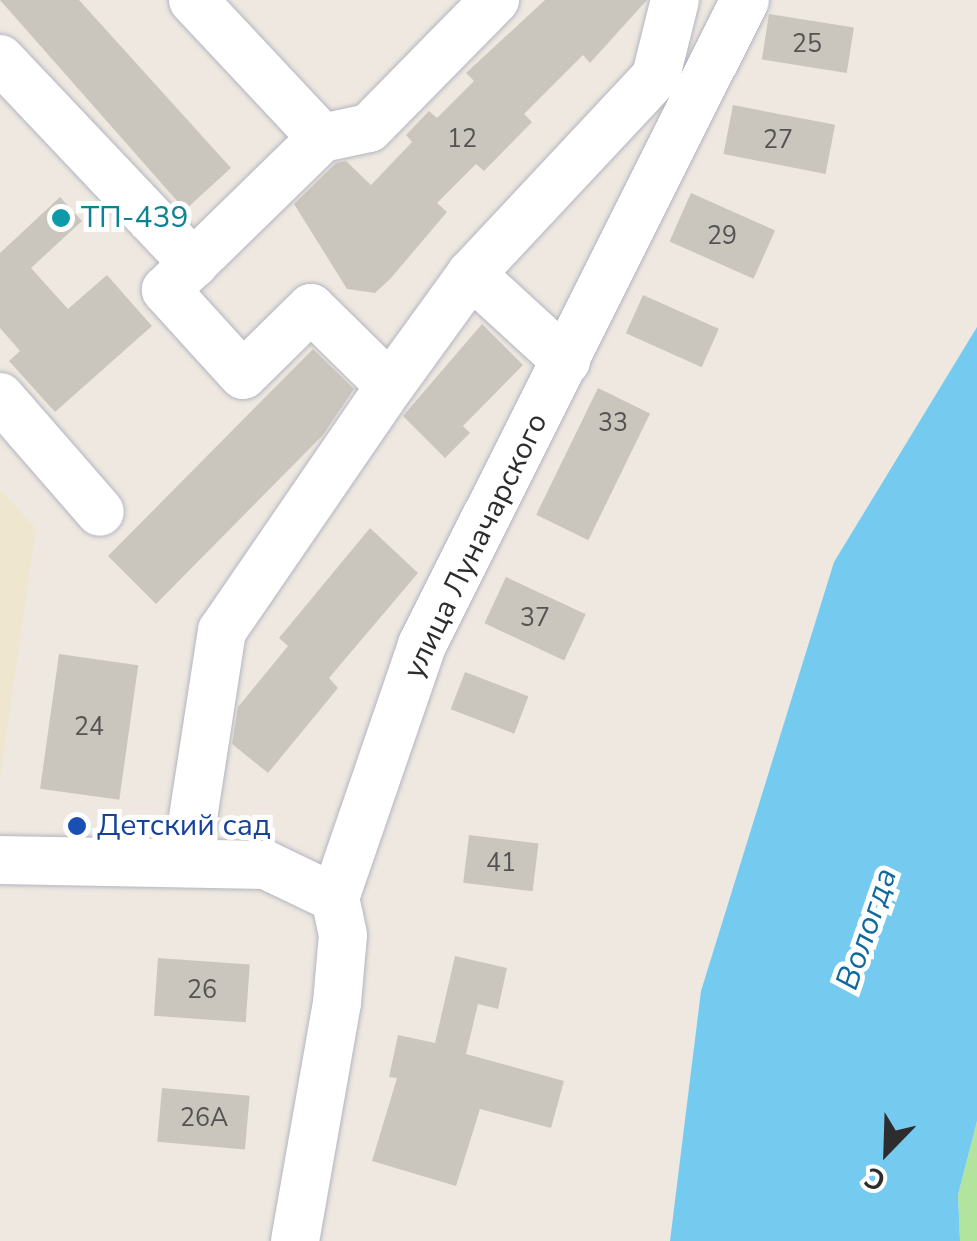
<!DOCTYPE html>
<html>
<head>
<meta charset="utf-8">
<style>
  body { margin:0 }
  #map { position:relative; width:977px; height:1241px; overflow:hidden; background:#eee8e0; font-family:"Nunito Sans",sans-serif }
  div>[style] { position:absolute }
  .education>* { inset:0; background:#efe6d0 }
  .green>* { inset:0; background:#b3e49d }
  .water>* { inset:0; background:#74cbef }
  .building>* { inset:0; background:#cac6be; transform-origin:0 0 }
  .roads { filter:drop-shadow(0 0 2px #b3b5c0) drop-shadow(0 0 2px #b3b5c0) }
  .minor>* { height:48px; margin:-24px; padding:0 24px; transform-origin:24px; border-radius:24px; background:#fff }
  .dots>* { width:28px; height:28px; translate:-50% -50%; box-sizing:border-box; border:5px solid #fff; border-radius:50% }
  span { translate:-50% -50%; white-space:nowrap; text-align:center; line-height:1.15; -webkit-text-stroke:10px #fff; paint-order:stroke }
  .number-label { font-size:25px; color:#545351 }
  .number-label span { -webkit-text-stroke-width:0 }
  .culture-label { font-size:30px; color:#0d838f }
  .left { translate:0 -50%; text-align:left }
  .street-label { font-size:30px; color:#2d2d2d }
  .transit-label { font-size:30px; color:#164399 }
  .water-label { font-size:32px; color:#0e69a0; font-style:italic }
  .north { position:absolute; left:837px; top:1101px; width:100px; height:100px; -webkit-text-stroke:8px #fff; paint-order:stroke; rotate:203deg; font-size:28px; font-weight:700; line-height:40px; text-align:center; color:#2d2d2d }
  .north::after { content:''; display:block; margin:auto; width:35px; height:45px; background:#2d2d2d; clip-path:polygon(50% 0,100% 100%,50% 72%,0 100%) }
</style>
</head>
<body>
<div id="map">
  <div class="education">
    <i style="clip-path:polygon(0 489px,36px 529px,0 778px)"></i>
  </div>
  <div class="green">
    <i style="clip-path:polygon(977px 1121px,977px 1241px,960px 1241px,958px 1195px)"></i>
  </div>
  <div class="water">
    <i style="clip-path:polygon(977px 327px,977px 1121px,958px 1195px,960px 1241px,670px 1241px,701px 991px,834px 562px)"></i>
  </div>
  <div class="building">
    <i style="clip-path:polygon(0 0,79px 0,231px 168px,185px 210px)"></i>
    <i style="clip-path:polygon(545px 0,647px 0,590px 63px,583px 55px,524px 114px,532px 122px,484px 171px,476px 164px,437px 203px,447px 212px,391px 278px,375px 293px,347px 289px,294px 204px,336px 163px,346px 161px,371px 185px,412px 142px,406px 135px,429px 111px,437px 118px,474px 81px,466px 73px)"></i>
    <i style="left:769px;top:14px;width:86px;height:46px;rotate:9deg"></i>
    <i style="left:733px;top:105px;width:104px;height:50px;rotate:11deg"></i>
    <i style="left:691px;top:193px;width:92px;height:53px;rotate:24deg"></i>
    <i style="clip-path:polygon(60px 197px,82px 221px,31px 268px,68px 309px,107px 275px,152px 326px,55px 412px,9px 361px,20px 351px,0 328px,0 253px)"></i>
    <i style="left:643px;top:295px;width:83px;height:42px;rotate:24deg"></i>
    <i style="clip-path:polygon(482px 324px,523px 365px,463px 426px,470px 433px,445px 458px,403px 416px)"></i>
    <i style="clip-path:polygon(313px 349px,354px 389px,323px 435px,156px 604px,108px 556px)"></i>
    <i style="left:598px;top:388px;width:58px;height:141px;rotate:26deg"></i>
    <i style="clip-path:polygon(370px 528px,418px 573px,329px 678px,338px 688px,268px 773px,232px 744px,238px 707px,288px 646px,279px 638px)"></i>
    <i style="left:506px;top:577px;width:88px;height:51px;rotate:25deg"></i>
    <i style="left:59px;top:654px;width:80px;height:136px;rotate:8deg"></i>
    <i style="left:465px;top:672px;width:68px;height:40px;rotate:21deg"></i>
    <i style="left:469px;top:835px;width:70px;height:48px;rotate:7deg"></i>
    <i style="clip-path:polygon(455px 956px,507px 968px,498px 1009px,478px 1004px,466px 1054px,564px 1081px,551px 1128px,480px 1109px,456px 1186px,372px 1161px,397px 1078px,389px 1077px,398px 1035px,435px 1043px)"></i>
    <i style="left:158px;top:958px;width:92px;height:58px;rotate:4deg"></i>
    <i style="left:162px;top:1088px;width:88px;height:54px;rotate:5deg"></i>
  </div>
  <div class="roads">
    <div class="minor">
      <i style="left:193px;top:0;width:189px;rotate:46.9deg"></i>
      <i style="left:322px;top:138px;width:48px;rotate:-12deg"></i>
      <i style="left:369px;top:128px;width:180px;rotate:-45.5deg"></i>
      <i style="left:0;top:59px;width:282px;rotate:46.6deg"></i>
      <i style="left:471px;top:274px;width:271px;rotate:-46.9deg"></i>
      <i style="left:656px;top:76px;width:78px;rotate:-76deg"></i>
      <i style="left:390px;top:386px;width:138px;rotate:-54.1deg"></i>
      <i style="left:471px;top:274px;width:129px;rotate:42.5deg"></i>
      <i style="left:0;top:397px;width:152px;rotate:49deg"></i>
      <i style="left:0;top:860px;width:266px;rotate:1.1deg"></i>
      <i style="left:266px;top:865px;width:76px;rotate:25.6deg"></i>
      <i style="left:186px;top:863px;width:235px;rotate:-81.2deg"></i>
      <i style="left:222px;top:631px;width:297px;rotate:-55.6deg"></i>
      <i style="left:390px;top:386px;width:111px;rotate:-135.4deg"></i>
      <i style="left:311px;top:308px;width:95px;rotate:135.4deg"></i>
      <i style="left:243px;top:375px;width:115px;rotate:-132.2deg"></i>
      <i style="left:166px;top:290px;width:218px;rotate:-44.3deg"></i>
      <i style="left:295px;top:1241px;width:242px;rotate:-80deg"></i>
      <i style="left:337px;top:1003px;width:68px;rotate:-85deg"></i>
      <i style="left:343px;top:935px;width:38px;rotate:-102deg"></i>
      <i style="left:335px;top:898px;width:268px;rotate:-71deg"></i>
      <i style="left:422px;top:645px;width:721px;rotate:-63.4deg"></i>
    </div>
  </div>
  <div class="dots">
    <i style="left:61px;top:218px;background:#0f9aa8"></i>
    <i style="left:77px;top:826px;background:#1a4fb4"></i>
  </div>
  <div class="number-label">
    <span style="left:807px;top:44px">25</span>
    <span style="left:462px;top:139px">12</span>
    <span style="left:778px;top:140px">27</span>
    <span style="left:722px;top:236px">29</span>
    <span style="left:613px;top:423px">33</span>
    <span style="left:535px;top:618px">37</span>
    <span style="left:89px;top:727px">24</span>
    <span style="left:501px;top:863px">41</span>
    <span style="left:202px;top:990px">26</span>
    <span style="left:204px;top:1118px">26А</span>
  </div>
  <div class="culture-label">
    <span class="left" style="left:81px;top:218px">ТП-439</span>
  </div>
  <div class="street-label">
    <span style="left:476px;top:546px;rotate:-64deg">улица Луначарского</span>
  </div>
  <div class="transit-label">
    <span class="left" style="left:97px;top:826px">Детский сад</span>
  </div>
  <div class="water-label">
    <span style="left:867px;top:929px;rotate:-71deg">Вологда</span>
  </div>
  <div class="north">С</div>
</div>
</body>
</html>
